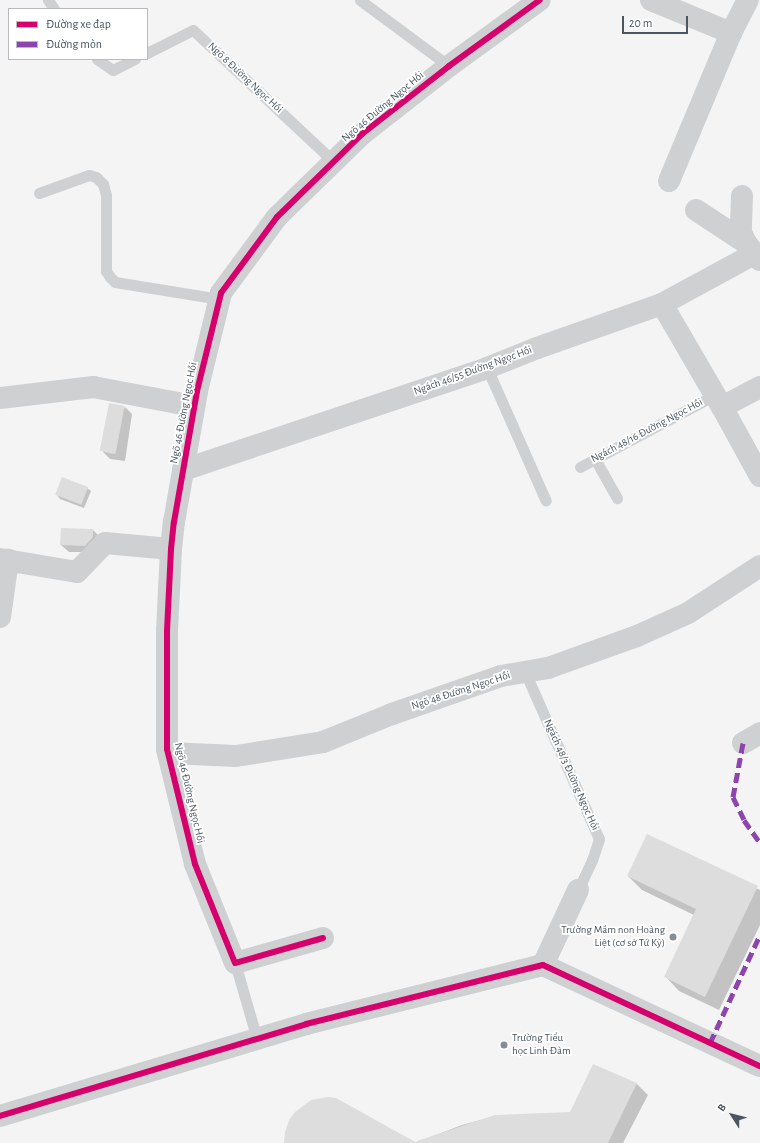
<!DOCTYPE html>
<html>
<head>
<meta charset="utf-8">
<style>
  body { margin:0 }
  #map { position:relative; width:760px; height:1143px; overflow:hidden; background:#f4f4f4; font-family:"Alegreya Sans",sans-serif }
  div>[style] { position:absolute }
  .shadow>* { inset:0; background:#0003 }
  .building>* { inset:0; background:#ddddde; transform-origin:0 0 }
  .service>* { height:11px; margin:-5.5px; padding:0 5.5px; transform-origin:5.5px; border-radius:5.5px; background:#ced0d2 }
  .minor>* { height:22px; margin:-11px; padding:0 11px; transform-origin:11px; border-radius:11px; background:#ced0d2 }
  .quiet>* { height:5px; margin-top:-2.5px; transform-origin:0; background:repeating-linear-gradient(90deg,#8e44ad 0 10px,transparent 0 15px) }
  .cycleway>* { height:6px; margin:-3px; padding:0 3px; transform-origin:3px; border-radius:3px; background:#d6006c }
  .dots>* { width:11px; height:11px; translate:-50% -50%; box-sizing:border-box; border:2px solid #fff; border-radius:50% }
  span { translate:-50% -50%; white-space:nowrap; text-align:center; line-height:1.15; -webkit-text-stroke:3.5px #fff; paint-order:stroke }
  .street-label { font-size:11px; color:#4a5661 }
  .poi-label { font-size:11px; color:#4a5661 }
  .right { translate:-100% -50%; text-align:right }
  .left { translate:0 -50%; text-align:left }
  .legend { position:absolute; left:8px; top:8px; width:140px; height:52px; box-sizing:border-box; background:#fff; border:1px solid #b7bbc0; margin:0; padding:5px 7px; list-style:none; font-size:12px; color:#4a5661 }
  .legend li { display:flex; align-items:center; gap:8px; height:20px }
  .legend b { width:20px; border:1px solid #b7bbc0 }
  .north { position:absolute; left:712px; top:1095px; width:40px; height:40px; -webkit-text-stroke:3px #fff; paint-order:stroke; rotate:306deg; font-size:11px; font-weight:700; line-height:16px; text-align:center; color:#4a5661 }
  .north::after { content:''; display:block; margin:auto; width:14px; height:18px; background:#4a5661; clip-path:polygon(50% 0,100% 100%,50% 72%,0 100%) }
  .scale { position:absolute; left:622px; top:16px; width:66px; height:18px; box-sizing:border-box; border:2px solid #4a5661; border-top:0; padding-left:5px; font-size:12px; line-height:14px; white-space:nowrap; color:#4a5661; -webkit-text-stroke:3px #fff; paint-order:stroke }
</style>
</head>
<body>
<div id="map">
  <div class="shadow">
    <i style="clip-path:polygon(125px 407px,132px 414px,125px 461px,110px 459px,103px 452px)"></i>
    <i style="clip-path:polygon(87px 488px,91px 491px,84px 508px,60px 499px,57px 495px)"></i>
    <i style="clip-path:polygon(93px 530px,100px 537px,93px 552px,69px 552px,61px 545px)"></i>
    <i style="clip-path:polygon(648px 835px,760px 890px,760px 925px,719px 1010px,679px 991px,665px 976px,694px 915px,642px 890px,628px 876px)"></i>
    <i style="clip-path:polygon(594px 1065px,637px 1084px,648px 1095px,623px 1143px,415px 1143px,462px 1125px,495px 1116px,571px 1113px)"></i>
  </div>
  <div class="building">
    <i style="left:109px;top:403px;width:16px;height:49px;rotate:11deg"></i>
    <i style="left:62px;top:477px;width:28px;height:19px;rotate:21deg"></i>
    <i style="clip-path:polygon(61px 528px,93px 529px,93px 537px,85px 546px,60px 545px)"></i>
    <i style="clip-path:polygon(647px 834px,758px 886px,705px 997px,664px 977px,696px 909px,627px 876px)"></i>
    <i style="clip-path:polygon(593px 1064px,637px 1083px,608px 1143px,417px 1143px,417px 1141px,495px 1115px,570px 1112px)"></i>
    <i style="clip-path:polygon(328px 1097px,336px 1098px,417px 1143px,284px 1143px,285px 1132px,289px 1120px,295px 1112px,311px 1100px)"></i>
  </div>
  <div class="service">
    <i style="left:48px;top:0;width:11px;rotate:56deg"></i>
    <i style="left:360px;top:0;width:111px;rotate:36.6deg"></i>
    <i style="left:147px;top:53px;width:51px;rotate:-26.6deg"></i>
    <i style="left:193px;top:30px;width:193px;rotate:43.1deg"></i>
    <i style="left:97px;top:59px;width:19px;rotate:35deg"></i>
    <i style="left:113px;top:70px;width:25px;rotate:-27deg"></i>
    <i style="left:39px;top:193px;width:53px;rotate:-19.8deg"></i>
    <i style="left:89px;top:175px;width:7px;rotate:16deg"></i>
    <i style="left:96px;top:177px;width:10px;rotate:45deg"></i>
    <i style="left:103px;top:184px;width:11px;rotate:75deg"></i>
    <i style="left:106px;top:195px;width:76px;rotate:90deg"></i>
    <i style="left:106px;top:271px;width:7px;rotate:56deg"></i>
    <i style="left:110px;top:277px;width:7px;rotate:45deg"></i>
    <i style="left:115px;top:282px;width:106px;rotate:9.2deg"></i>
    <i style="left:487px;top:368px;width:145px;rotate:66.1deg"></i>
    <i style="left:595px;top:459px;width:45px;rotate:60.6deg"></i>
    <i style="left:580px;top:467px;width:153px;rotate:-28.1deg"></i>
    <i style="left:525px;top:672px;width:183px;rotate:66.1deg"></i>
    <i style="left:599px;top:839px;width:22px;rotate:108deg"></i>
    <i style="left:592px;top:860px;width:33px;rotate:115deg"></i>
    <i style="left:235px;top:963px;width:79px;rotate:73.9deg"></i>
  </div>
  <div class="minor">
    <i style="left:651px;top:0;width:87px;rotate:22.4deg"></i>
    <i style="left:731px;top:33px;width:37px;rotate:-63deg"></i>
    <i style="left:669px;top:181px;width:160px;rotate:-67.3deg"></i>
    <i style="left:742px;top:196px;width:36px;rotate:92deg"></i>
    <i style="left:741px;top:232px;width:12px;rotate:66deg"></i>
    <i style="left:746px;top:243px;width:22px;rotate:51deg"></i>
    <i style="left:696px;top:210px;width:60px;rotate:33.4deg"></i>
    <i style="left:662px;top:304px;width:119px;rotate:59.8deg"></i>
    <i style="left:722px;top:407px;width:43px;rotate:-27.8deg"></i>
    <i style="left:0;top:398px;width:94px;rotate:-6.7deg"></i>
    <i style="left:93px;top:387px;width:103px;rotate:10.7deg"></i>
    <i style="left:722px;top:407px;width:79px;rotate:61.2deg"></i>
    <i style="left:183px;top:470px;width:321px;rotate:-18.5deg"></i>
    <i style="left:487px;top:368px;width:54px;rotate:-21.8deg"></i>
    <i style="left:537px;top:348px;width:133px;rotate:-19.4deg"></i>
    <i style="left:662px;top:304px;width:105px;rotate:-28.5deg"></i>
    <i style="left:0;top:559px;width:78px;rotate:9.6deg"></i>
    <i style="left:77px;top:572px;width:40px;rotate:-46deg"></i>
    <i style="left:105px;top:543px;width:66px;rotate:5.2deg"></i>
    <i style="left:0;top:617px;width:58px;rotate:-82deg"></i>
    <i style="left:743px;top:743px;width:20px;rotate:-30deg"></i>
    <i style="left:168px;top:753px;width:68px;rotate:2.5deg"></i>
    <i style="left:236px;top:756px;width:88px;rotate:-9.1deg"></i>
    <i style="left:323px;top:742px;width:74px;rotate:-22.1deg"></i>
    <i style="left:392px;top:714px;width:115px;rotate:-19.2deg"></i>
    <i style="left:501px;top:676px;width:48px;rotate:-9.7deg"></i>
    <i style="left:548px;top:668px;width:95px;rotate:-19.8deg"></i>
    <i style="left:637px;top:636px;width:56px;rotate:-24.3deg"></i>
    <i style="left:688px;top:613px;width:86px;rotate:-33.1deg"></i>
    <i style="left:323px;top:938px;width:91px;rotate:164.1deg"></i>
    <i style="left:235px;top:963px;width:107px;rotate:-112deg"></i>
    <i style="left:195px;top:864px;width:118px;rotate:-103.7deg"></i>
    <i style="left:167px;top:749px;width:118px;rotate:-90deg"></i>
    <i style="left:167px;top:631px;width:82px;rotate:-87.2deg"></i>
    <i style="left:171px;top:549px;width:27px;rotate:-84deg"></i>
    <i style="left:174px;top:522px;width:133px;rotate:-80deg"></i>
    <i style="left:197px;top:391px;width:101px;rotate:-76.2deg"></i>
    <i style="left:221px;top:293px;width:94px;rotate:-53.6deg"></i>
    <i style="left:277px;top:217px;width:119px;rotate:-44.3deg"></i>
    <i style="left:362px;top:134px;width:110px;rotate:-38deg"></i>
    <i style="left:449px;top:66px;width:112px;rotate:-36deg"></i>
    <i style="left:543px;top:965px;width:83px;rotate:-65deg"></i>
    <i style="left:0;top:1116px;width:320px;rotate:-16.7deg"></i>
    <i style="left:306px;top:1024px;width:244px;rotate:-14deg"></i>
    <i style="left:543px;top:965px;width:239px;rotate:25deg"></i>
  </div>
  <div class="quiet">
    <i style="left:743px;top:743px;width:55px;rotate:100.5deg"></i>
    <i style="left:733px;top:797px;width:25px;rotate:64deg"></i>
    <i style="left:744px;top:820px;width:28px;rotate:55deg"></i>
    <i style="left:710px;top:1043px;width:119px;rotate:-65.2deg"></i>
  </div>
  <div class="cycleway">
    <i style="left:323px;top:938px;width:91px;rotate:164.1deg"></i>
    <i style="left:235px;top:963px;width:107px;rotate:-112deg"></i>
    <i style="left:195px;top:864px;width:118px;rotate:-103.7deg"></i>
    <i style="left:167px;top:749px;width:118px;rotate:-90deg"></i>
    <i style="left:167px;top:631px;width:82px;rotate:-87.2deg"></i>
    <i style="left:171px;top:549px;width:27px;rotate:-84deg"></i>
    <i style="left:174px;top:522px;width:133px;rotate:-80deg"></i>
    <i style="left:197px;top:391px;width:101px;rotate:-76.2deg"></i>
    <i style="left:221px;top:293px;width:94px;rotate:-53.6deg"></i>
    <i style="left:277px;top:217px;width:119px;rotate:-44.3deg"></i>
    <i style="left:362px;top:134px;width:110px;rotate:-38deg"></i>
    <i style="left:449px;top:66px;width:112px;rotate:-36deg"></i>
    <i style="left:0;top:1116px;width:320px;rotate:-16.7deg"></i>
    <i style="left:306px;top:1024px;width:244px;rotate:-14deg"></i>
    <i style="left:543px;top:965px;width:239px;rotate:25deg"></i>
  </div>
  <div class="dots">
    <i style="left:673px;top:937px;background:#868d94"></i>
    <i style="left:504px;top:1045px;background:#868d94"></i>
  </div>
  <div class="street-label">
    <span style="left:245px;top:78px;rotate:43deg">Ngõ 8 Đường Ngọc Hồi</span>
    <span style="left:383px;top:107px;rotate:-40deg">Ngõ 46 Đường Ngọc Hồi</span>
    <span style="left:473px;top:371px;rotate:-20deg">Ngách 46/55 Đường Ngọc Hồi</span>
    <span style="left:184px;top:413px;rotate:-79deg">Ngõ 46 Đường Ngọc Hồi</span>
    <span style="left:647px;top:431px;rotate:-28deg">Ngách 48/16 Đường Ngọc Hồi</span>
    <span style="left:461px;top:691px;rotate:-18deg">Ngõ 48 Đường Ngọc Hồi</span>
    <span style="left:571px;top:775px;rotate:66deg">Ngách 48/3 Đường Ngọc Hồi</span>
    <span style="left:189px;top:793px;rotate:77deg">Ngõ 46 Đường Ngọc Hồi</span>
  </div>
  <div class="poi-label">
    <span class="right" style="left:665px;top:937px">Trường Mầm non Hoàng<br>Liệt (cơ sở Tứ Kỳ)</span>
    <span class="left" style="left:512px;top:1045px">Trường Tiểu<br>học Linh Đàm</span>
  </div>
  <ul class="legend">
  <li><b style="height:5px;background:#d6006c"></b>Đường xe đạp</li>
  <li><b style="height:5px;background:#8e44ad"></b>Đường mòn</li>
  </ul>
  <div class="north">B</div>
  <div class="scale">20 m</div>
</div>
</body>
</html>
